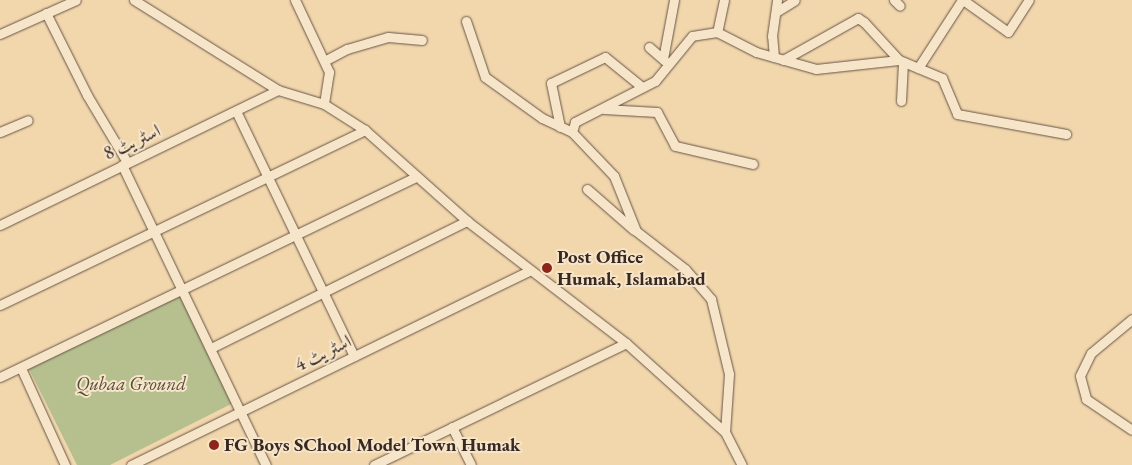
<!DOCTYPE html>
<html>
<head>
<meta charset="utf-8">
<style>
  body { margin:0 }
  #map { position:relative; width:1132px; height:465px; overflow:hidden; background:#f2d7ad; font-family:"EB Garamond",Amiri,serif }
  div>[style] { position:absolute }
  .green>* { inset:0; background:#b6bf8e }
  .roads { filter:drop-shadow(0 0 1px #665445) drop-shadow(0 0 1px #665445) }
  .minor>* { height:9px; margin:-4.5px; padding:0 4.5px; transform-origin:4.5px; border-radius:4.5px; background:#f7e5ca }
  .dots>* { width:14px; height:14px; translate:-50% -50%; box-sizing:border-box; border:2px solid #f7e5ca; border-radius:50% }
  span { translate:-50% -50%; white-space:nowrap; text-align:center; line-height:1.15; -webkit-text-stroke:4px #f7e5ca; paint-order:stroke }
  .street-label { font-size:19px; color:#372822 }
  .poi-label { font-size:19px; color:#372822; font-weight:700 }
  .left { translate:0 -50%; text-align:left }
  .park-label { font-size:19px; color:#574e3d; font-style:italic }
</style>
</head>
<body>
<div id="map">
  <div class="green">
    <i style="clip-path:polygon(177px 290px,235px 402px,110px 465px,77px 465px,27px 365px)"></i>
  </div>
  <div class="roads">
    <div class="minor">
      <i style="left:134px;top:0;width:170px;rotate:32deg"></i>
      <i style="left:278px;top:90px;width:48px;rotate:16.9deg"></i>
      <i style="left:324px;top:104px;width:49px;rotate:32.4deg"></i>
      <i style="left:365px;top:130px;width:137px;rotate:41.7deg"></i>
      <i style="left:467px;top:221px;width:200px;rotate:37.5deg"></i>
      <i style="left:626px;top:343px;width:133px;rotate:42deg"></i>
      <i style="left:725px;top:432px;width:37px;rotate:63deg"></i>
      <i style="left:295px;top:0;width:80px;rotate:64.7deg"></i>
      <i style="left:329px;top:72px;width:32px;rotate:99deg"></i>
      <i style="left:724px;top:0;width:33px;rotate:102deg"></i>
      <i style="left:717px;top:32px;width:25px;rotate:171deg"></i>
      <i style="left:692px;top:36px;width:58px;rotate:129.4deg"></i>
      <i style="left:655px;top:81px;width:90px;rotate:152.9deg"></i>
      <i style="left:575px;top:122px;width:10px;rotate:107deg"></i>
      <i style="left:572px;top:132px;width:61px;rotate:46.3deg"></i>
      <i style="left:614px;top:176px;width:59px;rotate:68.2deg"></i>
      <i style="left:636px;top:231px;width:62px;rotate:37.8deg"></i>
      <i style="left:685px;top:269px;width:40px;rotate:49deg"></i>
      <i style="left:711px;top:299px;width:77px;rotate:76.5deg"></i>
      <i style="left:729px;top:374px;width:58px;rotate:93.9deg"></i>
      <i style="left:894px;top:0;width:8px;rotate:45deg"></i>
      <i style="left:963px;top:0;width:55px;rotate:35.4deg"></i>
      <i style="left:1008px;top:32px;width:38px;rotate:-57deg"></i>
      <i style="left:776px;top:12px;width:22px;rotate:-32deg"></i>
      <i style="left:46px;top:13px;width:92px;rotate:63.4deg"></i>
      <i style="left:87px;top:95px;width:78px;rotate:59.2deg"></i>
      <i style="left:466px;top:21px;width:59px;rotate:71.3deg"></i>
      <i style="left:485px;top:77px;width:70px;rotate:35.7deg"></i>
      <i style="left:542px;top:118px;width:33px;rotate:25deg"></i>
      <i style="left:717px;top:32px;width:44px;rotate:27.1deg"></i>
      <i style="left:756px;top:52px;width:62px;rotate:15.8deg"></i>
      <i style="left:816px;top:69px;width:83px;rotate:-6.2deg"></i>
      <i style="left:899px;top:60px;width:47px;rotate:22.7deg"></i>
      <i style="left:942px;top:78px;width:39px;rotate:67deg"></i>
      <i style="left:957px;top:114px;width:111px;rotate:10.4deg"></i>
      <i style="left:0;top:34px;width:83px;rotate:-24.1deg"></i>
      <i style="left:649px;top:47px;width:21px;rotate:41deg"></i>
      <i style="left:774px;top:57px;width:21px;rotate:-95deg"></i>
      <i style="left:772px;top:36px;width:36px;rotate:-82deg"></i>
      <i style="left:663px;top:59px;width:60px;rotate:-79.4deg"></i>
      <i style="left:326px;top:60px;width:24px;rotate:-28deg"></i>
      <i style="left:347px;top:49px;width:43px;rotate:-16.3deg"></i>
      <i style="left:388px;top:37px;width:34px;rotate:5deg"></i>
      <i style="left:783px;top:60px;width:86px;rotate:-29.2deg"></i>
      <i style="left:858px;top:18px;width:7px;rotate:34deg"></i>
      <i style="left:864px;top:22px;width:52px;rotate:47.4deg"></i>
      <i style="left:918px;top:68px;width:81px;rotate:-57.1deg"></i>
      <i style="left:901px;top:101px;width:39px;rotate:-87deg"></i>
      <i style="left:604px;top:109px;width:53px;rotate:3.2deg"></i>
      <i style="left:657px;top:112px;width:38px;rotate:62deg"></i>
      <i style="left:675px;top:146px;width:80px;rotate:13deg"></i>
      <i style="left:236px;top:111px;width:272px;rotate:64.3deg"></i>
      <i style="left:560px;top:127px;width:45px;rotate:-101.6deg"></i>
      <i style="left:551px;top:83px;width:60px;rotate:-25.7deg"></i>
      <i style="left:605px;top:57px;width:48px;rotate:39deg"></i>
      <i style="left:0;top:132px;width:30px;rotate:-23deg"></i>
      <i style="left:122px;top:165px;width:333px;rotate:64.4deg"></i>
      <i style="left:587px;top:189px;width:62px;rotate:41.1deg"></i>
      <i style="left:0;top:225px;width:309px;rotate:-25.9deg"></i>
      <i style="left:0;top:305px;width:405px;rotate:-25.6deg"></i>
      <i style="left:1132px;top:319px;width:53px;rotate:140.3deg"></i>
      <i style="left:1091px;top:353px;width:25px;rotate:116deg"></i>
      <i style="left:1080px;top:376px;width:24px;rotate:75deg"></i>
      <i style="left:1086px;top:399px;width:55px;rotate:34deg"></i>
      <i style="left:211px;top:348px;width:286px;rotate:-26.4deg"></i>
      <i style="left:21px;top:368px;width:107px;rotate:65.6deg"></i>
      <i style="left:0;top:377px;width:461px;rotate:-25.7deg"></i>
      <i style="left:452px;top:427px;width:42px;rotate:63.4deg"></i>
      <i style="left:131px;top:465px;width:444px;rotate:-26deg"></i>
      <i style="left:374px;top:465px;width:280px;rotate:-25.8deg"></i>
    </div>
  </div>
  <div class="dots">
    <i style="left:547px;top:268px;background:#8f2418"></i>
    <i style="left:214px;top:445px;background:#8f2418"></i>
  </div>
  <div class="street-label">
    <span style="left:132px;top:142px;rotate:-25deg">اسٹریٹ 8</span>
    <span style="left:323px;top:353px;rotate:-26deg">اسٹریٹ 4</span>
  </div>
  <div class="poi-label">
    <span class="left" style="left:557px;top:268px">Post Office<br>Humak, Islamabad</span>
    <span class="left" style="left:224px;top:445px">FG Boys SChool Model Town Humak</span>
  </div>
  <div class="park-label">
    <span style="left:131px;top:384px">Qubaa Ground</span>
  </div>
</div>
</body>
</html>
